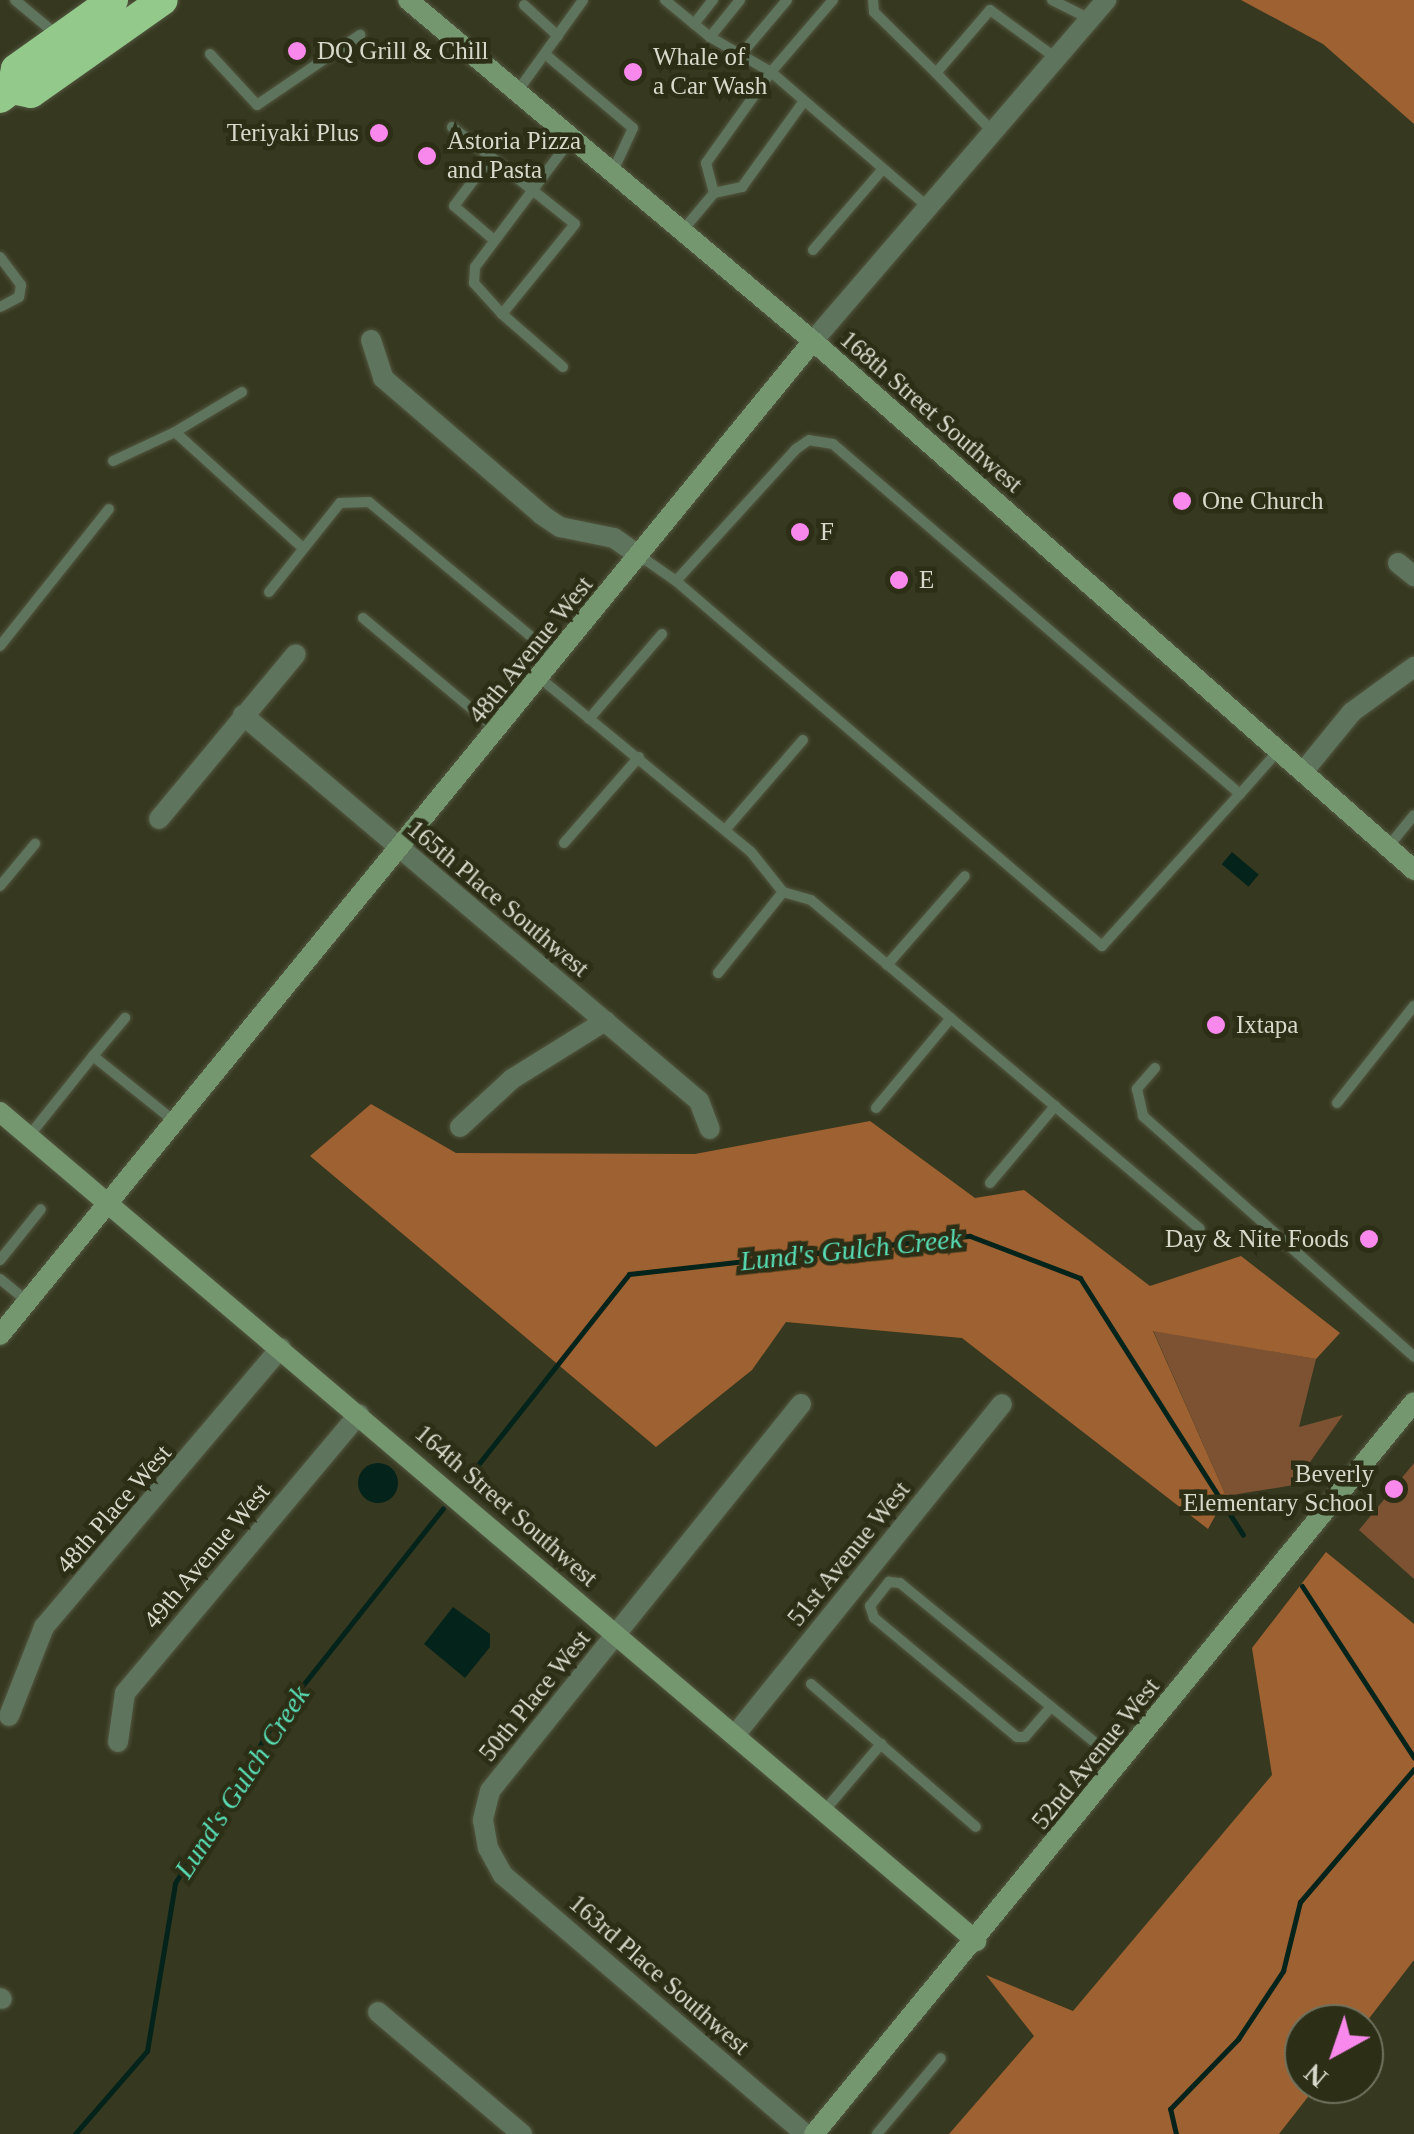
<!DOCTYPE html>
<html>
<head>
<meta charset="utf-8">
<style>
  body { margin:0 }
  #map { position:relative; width:1414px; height:2134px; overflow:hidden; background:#363920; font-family:"Times New Roman",serif }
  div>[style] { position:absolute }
  .green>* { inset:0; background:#7c5232 }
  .forest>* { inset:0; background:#9e6131 }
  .water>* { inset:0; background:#04231a; transform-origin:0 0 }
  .round { border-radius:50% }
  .stream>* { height:5px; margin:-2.5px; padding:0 2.5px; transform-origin:2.5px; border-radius:2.5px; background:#04231a }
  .roads { filter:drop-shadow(0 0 2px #53563f) drop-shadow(0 0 2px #53563f) }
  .lane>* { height:10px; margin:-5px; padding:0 5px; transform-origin:5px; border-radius:5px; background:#5f745c }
  .street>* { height:20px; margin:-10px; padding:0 10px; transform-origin:10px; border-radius:10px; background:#5f745c }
  .secondary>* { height:20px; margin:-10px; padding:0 10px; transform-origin:10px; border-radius:10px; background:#759770 }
  .highway>* { height:30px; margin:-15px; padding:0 15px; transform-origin:15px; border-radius:15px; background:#94c98c }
  .dots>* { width:28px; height:28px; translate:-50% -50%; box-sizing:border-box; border:5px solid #2c2e16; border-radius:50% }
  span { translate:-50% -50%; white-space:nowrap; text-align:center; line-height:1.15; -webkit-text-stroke:9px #2c2e16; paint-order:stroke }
  .poi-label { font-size:25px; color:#d7d9ca }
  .left { translate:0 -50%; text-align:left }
  .right { translate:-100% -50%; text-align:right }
  .street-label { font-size:25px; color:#d7d9ca }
  .water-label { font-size:28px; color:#58deb6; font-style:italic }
  .north { position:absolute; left:1284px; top:2004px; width:100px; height:100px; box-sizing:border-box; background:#2c2e16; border:2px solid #70725e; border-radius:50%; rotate:220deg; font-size:28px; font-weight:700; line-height:40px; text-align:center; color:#d7d9ca }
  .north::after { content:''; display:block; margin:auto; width:35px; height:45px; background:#f888eb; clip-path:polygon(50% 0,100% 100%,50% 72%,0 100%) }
</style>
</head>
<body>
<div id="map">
  <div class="green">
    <i style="clip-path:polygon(1153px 1330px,1316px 1359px,1299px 1427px,1343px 1415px,1294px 1485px,1226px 1496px)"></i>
    <i style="clip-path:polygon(1414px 1463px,1414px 1579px,1359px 1530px)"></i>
  </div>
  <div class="forest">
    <i style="clip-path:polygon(1241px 0,1414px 0,1414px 124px,1323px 44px)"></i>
    <i style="clip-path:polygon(371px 1104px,456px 1153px,695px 1154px,870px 1121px,975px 1198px,1024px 1190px,1150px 1286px,1241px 1256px,1340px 1333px,1316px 1359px,1153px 1331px,1226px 1496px,1208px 1529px,962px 1338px,786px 1322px,752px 1370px,656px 1447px,310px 1156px)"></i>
    <i style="clip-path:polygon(1326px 1552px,1414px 1624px,1414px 1960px,1364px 2025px,1304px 2024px,1304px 2084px,1318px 2084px,1279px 2134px,949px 2134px,1034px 2036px,986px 1975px,1073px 2011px,1272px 1775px,1252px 1648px)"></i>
  </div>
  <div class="water">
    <i style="left:1232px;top:852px;width:35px;height:16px;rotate:40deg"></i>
    <i class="round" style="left:358px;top:1463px;width:40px;height:40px"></i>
    <i style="clip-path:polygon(453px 1607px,490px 1634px,490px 1647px,465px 1678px,424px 1644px)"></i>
  </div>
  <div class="stream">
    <i style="left:469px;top:1476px;width:258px;rotate:-51.6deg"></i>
    <i style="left:629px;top:1274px;width:343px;rotate:-6.4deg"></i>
    <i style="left:970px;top:1236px;width:118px;rotate:20.9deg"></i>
    <i style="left:1080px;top:1278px;width:304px;rotate:57.6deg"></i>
    <i style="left:1302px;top:1586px;width:205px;rotate:56.9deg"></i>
    <i style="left:75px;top:2134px;width:110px;rotate:-49.1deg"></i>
    <i style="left:147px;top:2051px;width:170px;rotate:-80.5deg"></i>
    <i style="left:175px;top:1883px;width:193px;rotate:-58.4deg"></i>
    <i style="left:276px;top:1719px;width:269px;rotate:-51.6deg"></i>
    <i style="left:1176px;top:2134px;width:26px;rotate:-103deg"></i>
    <i style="left:1170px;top:2109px;width:98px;rotate:-45.8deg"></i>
    <i style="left:1238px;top:2039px;width:82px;rotate:-56.5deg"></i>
    <i style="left:1283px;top:1971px;width:71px;rotate:-76.2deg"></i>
    <i style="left:1300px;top:1902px;width:175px;rotate:-49.4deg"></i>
  </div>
  <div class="roads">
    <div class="lane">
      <i style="left:15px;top:0;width:55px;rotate:39.8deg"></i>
      <i style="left:665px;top:0;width:58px;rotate:39.4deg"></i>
      <i style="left:740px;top:0;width:48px;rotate:129deg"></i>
      <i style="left:710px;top:37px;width:70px;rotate:29.8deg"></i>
      <i style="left:771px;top:72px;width:95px;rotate:-49.3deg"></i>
      <i style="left:873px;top:0;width:12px;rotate:85deg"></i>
      <i style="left:874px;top:12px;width:87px;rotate:44.5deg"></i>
      <i style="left:1052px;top:0;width:42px;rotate:26.6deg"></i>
      <i style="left:524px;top:5px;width:46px;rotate:42.4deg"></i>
      <i style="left:694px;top:24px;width:31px;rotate:-52deg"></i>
      <i style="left:210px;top:54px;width:69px;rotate:47.3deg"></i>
      <i style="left:257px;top:105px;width:125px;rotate:-34.2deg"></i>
      <i style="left:545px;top:54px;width:115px;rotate:40.1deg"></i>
      <i style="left:633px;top:128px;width:47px;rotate:114.9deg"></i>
      <i style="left:738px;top:58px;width:76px;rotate:-49.8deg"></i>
      <i style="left:517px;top:92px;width:113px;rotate:-54.3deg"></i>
      <i style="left:452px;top:127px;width:49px;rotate:37.6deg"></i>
      <i style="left:993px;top:132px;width:82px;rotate:-134deg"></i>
      <i style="left:936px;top:73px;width:83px;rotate:-49.4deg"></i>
      <i style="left:990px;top:10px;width:82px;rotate:36deg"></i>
      <i style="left:714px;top:193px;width:29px;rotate:-12deg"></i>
      <i style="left:742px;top:187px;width:106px;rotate:-54.2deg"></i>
      <i style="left:683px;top:230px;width:48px;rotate:-50deg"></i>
      <i style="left:714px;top:193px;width:31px;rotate:-105deg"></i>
      <i style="left:706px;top:163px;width:112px;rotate:-54.5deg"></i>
      <i style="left:771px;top:72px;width:207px;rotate:40.7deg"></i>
      <i style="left:494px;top:240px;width:52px;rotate:-139.6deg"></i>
      <i style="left:454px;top:206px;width:61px;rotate:-52.9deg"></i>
      <i style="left:491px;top:157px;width:107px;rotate:38.6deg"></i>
      <i style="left:575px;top:224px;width:116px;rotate:129deg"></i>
      <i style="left:813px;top:250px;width:107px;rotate:-49.2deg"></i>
      <i style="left:0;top:257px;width:35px;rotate:53deg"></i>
      <i style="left:21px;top:285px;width:12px;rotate:99deg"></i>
      <i style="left:19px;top:297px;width:21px;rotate:152deg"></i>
      <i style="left:563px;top:367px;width:81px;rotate:-139deg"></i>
      <i style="left:502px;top:314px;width:42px;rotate:-132.1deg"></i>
      <i style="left:474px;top:283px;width:16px;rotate:-86deg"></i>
      <i style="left:475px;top:267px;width:160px;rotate:-53.1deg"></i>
      <i style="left:175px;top:432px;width:78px;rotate:-30.8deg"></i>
      <i style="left:113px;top:461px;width:68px;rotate:-25.1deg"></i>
      <i style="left:175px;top:432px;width:173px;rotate:42.2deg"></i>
      <i style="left:640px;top:556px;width:44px;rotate:34.8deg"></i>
      <i style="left:269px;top:592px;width:114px;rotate:-51.4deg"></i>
      <i style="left:340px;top:503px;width:29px;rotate:-2deg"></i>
      <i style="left:369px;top:502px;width:243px;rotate:39.7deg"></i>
      <i style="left:363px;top:618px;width:175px;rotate:39.9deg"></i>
      <i style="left:0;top:646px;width:175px;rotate:-51.5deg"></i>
      <i style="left:540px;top:678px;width:273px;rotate:39.5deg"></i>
      <i style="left:751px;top:852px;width:51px;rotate:51.3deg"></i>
      <i style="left:783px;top:892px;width:29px;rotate:16deg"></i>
      <i style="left:811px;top:900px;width:509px;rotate:40.22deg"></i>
      <i style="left:589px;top:719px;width:112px;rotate:-49.3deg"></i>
      <i style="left:1240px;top:794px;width:537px;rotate:-139.31deg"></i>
      <i style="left:833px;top:444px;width:24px;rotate:-171deg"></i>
      <i style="left:809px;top:440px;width:16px;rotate:145deg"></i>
      <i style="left:796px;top:449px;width:178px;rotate:132.3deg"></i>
      <i style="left:676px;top:581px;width:561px;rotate:40.59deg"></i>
      <i style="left:1102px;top:946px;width:205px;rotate:-47.8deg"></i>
      <i style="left:1240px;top:794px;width:57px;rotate:-48.5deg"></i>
      <i style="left:725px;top:830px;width:119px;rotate:-49.1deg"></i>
      <i style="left:564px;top:843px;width:114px;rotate:-48.9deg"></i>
      <i style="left:1388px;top:847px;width:41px;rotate:-50.9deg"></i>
      <i style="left:0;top:886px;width:55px;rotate:-50.2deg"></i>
      <i style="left:887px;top:965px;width:118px;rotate:-48.8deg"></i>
      <i style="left:718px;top:973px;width:104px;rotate:-51.3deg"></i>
      <i style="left:93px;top:1056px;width:50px;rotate:-49.9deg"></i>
      <i style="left:1155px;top:1068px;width:28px;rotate:131deg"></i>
      <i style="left:1137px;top:1089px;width:28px;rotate:77deg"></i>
      <i style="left:1143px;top:1116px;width:363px;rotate:41.6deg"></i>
      <i style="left:1337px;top:1103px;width:124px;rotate:-51.6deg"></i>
      <i style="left:876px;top:1108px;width:117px;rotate:-50.2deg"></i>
      <i style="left:29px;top:1136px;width:102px;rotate:-51.3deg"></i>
      <i style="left:93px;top:1056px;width:104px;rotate:38.7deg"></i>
      <i style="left:990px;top:1183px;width:101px;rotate:-49.8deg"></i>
      <i style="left:0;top:1260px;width:65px;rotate:-51.2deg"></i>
      <i style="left:0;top:1279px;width:35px;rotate:39deg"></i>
      <i style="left:811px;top:1684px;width:218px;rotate:40.9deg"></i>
      <i style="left:1050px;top:1708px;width:38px;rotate:131deg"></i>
      <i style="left:1025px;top:1737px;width:8px;rotate:180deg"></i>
      <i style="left:1017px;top:1737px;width:186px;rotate:-140.2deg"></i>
      <i style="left:874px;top:1618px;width:13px;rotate:-108deg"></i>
      <i style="left:870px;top:1606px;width:31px;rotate:-52deg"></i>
      <i style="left:889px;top:1582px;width:11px;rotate:5deg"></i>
      <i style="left:900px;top:1583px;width:284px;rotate:39.3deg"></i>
      <i style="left:825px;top:1810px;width:87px;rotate:-49.7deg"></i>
      <i style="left:877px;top:2134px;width:99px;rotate:-49.9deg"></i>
    </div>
    <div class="street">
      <i style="left:371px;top:340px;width:40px;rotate:72deg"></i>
      <i style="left:383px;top:378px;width:210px;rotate:40.7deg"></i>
      <i style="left:542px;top:515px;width:22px;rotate:34deg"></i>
      <i style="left:560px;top:527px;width:55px;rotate:11.5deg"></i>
      <i style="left:614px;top:538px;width:32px;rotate:35deg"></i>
      <i style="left:813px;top:341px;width:450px;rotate:-49.3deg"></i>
      <i style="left:1398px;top:563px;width:21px;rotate:39deg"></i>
      <i style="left:243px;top:715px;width:597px;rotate:40.25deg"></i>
      <i style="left:699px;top:1101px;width:30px;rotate:69deg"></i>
      <i style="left:1303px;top:772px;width:77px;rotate:-50.8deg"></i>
      <i style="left:1352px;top:712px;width:77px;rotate:-36deg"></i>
      <i style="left:159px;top:819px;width:214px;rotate:-50.3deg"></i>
      <i style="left:460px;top:1127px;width:71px;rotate:-42.7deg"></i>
      <i style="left:512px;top:1079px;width:110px;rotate:-31.9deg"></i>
      <i style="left:801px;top:1404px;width:496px;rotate:128.8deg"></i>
      <i style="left:490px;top:1791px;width:30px;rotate:104deg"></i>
      <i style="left:483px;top:1820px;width:28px;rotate:80deg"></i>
      <i style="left:488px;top:1848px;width:31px;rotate:61deg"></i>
      <i style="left:503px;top:1875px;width:398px;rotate:40.6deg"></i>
      <i style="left:9px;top:1716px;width:96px;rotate:-68.5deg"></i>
      <i style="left:44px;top:1627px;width:366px;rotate:-49.7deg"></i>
      <i style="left:735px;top:1735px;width:425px;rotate:-51.1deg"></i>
      <i style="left:118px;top:1742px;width:49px;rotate:-81.9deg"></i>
      <i style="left:125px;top:1693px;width:364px;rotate:-50deg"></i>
      <i style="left:0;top:1998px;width:2px;rotate:27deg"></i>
      <i style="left:378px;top:2012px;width:189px;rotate:40.3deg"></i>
    </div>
    <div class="secondary">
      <i style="left:408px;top:0;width:529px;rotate:40.1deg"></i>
      <i style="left:813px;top:341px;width:801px;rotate:41.35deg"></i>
      <i style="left:0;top:1112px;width:1281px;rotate:40.34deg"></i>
      <i style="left:0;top:1335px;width:1284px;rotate:-50.72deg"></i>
      <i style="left:814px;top:2134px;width:946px;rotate:-50.66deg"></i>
    </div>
    <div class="highway">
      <i style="left:12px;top:89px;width:19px;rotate:12deg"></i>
      <i style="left:31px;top:93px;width:161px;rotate:-35.2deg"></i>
      <i style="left:0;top:98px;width:15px;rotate:-37deg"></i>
      <i style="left:12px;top:89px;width:20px;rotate:-79deg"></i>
      <i style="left:16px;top:69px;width:119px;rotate:-35.4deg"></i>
    </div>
  </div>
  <div class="dots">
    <i style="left:297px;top:51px;background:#f888eb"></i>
    <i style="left:633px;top:72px;background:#f888eb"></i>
    <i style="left:379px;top:133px;background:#f888eb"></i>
    <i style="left:427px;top:156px;background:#f888eb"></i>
    <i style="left:1182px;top:501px;background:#f888eb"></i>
    <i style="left:800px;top:532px;background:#f888eb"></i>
    <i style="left:899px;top:580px;background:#f888eb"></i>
    <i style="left:1216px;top:1025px;background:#f888eb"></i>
    <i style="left:1369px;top:1239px;background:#f888eb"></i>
    <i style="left:1394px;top:1489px;background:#f888eb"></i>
  </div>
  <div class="poi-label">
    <span class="left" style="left:317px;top:51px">DQ Grill &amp; Chill</span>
    <span class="left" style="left:653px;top:72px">Whale of<br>a Car Wash</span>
    <span class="right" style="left:359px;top:133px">Teriyaki Plus</span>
    <span class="left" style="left:447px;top:156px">Astoria Pizza<br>and Pasta</span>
    <span class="left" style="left:1202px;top:501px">One Church</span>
    <span class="left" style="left:820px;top:532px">F</span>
    <span class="left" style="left:919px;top:580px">E</span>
    <span class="left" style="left:1236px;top:1025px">Ixtapa</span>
    <span class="right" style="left:1349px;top:1239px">Day &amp; Nite Foods</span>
    <span class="right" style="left:1374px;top:1489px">Beverly<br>Elementary School</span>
  </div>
  <div class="street-label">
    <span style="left:931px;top:412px;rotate:41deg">168th Street Southwest</span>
    <span style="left:531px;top:650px;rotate:-51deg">48th Avenue West</span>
    <span style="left:498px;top:899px;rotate:40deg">165th Place Southwest</span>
    <span style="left:506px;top:1506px;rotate:41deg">164th Street Southwest</span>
    <span style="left:114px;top:1509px;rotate:-49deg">48th Place West</span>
    <span style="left:849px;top:1554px;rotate:-51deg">51st Avenue West</span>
    <span style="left:207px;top:1556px;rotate:-50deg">49th Avenue West</span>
    <span style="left:535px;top:1696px;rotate:-51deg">50th Place West</span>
    <span style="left:1096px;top:1754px;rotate:-51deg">52nd Avenue West</span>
    <span style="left:659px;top:1975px;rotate:41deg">163rd Place Southwest</span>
  </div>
  <div class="water-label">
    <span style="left:851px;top:1250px;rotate:-6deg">Lund's Gulch Creek</span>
    <span style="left:242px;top:1782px;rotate:-57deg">Lund's Gulch Creek</span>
  </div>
  <div class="north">N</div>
</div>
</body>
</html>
